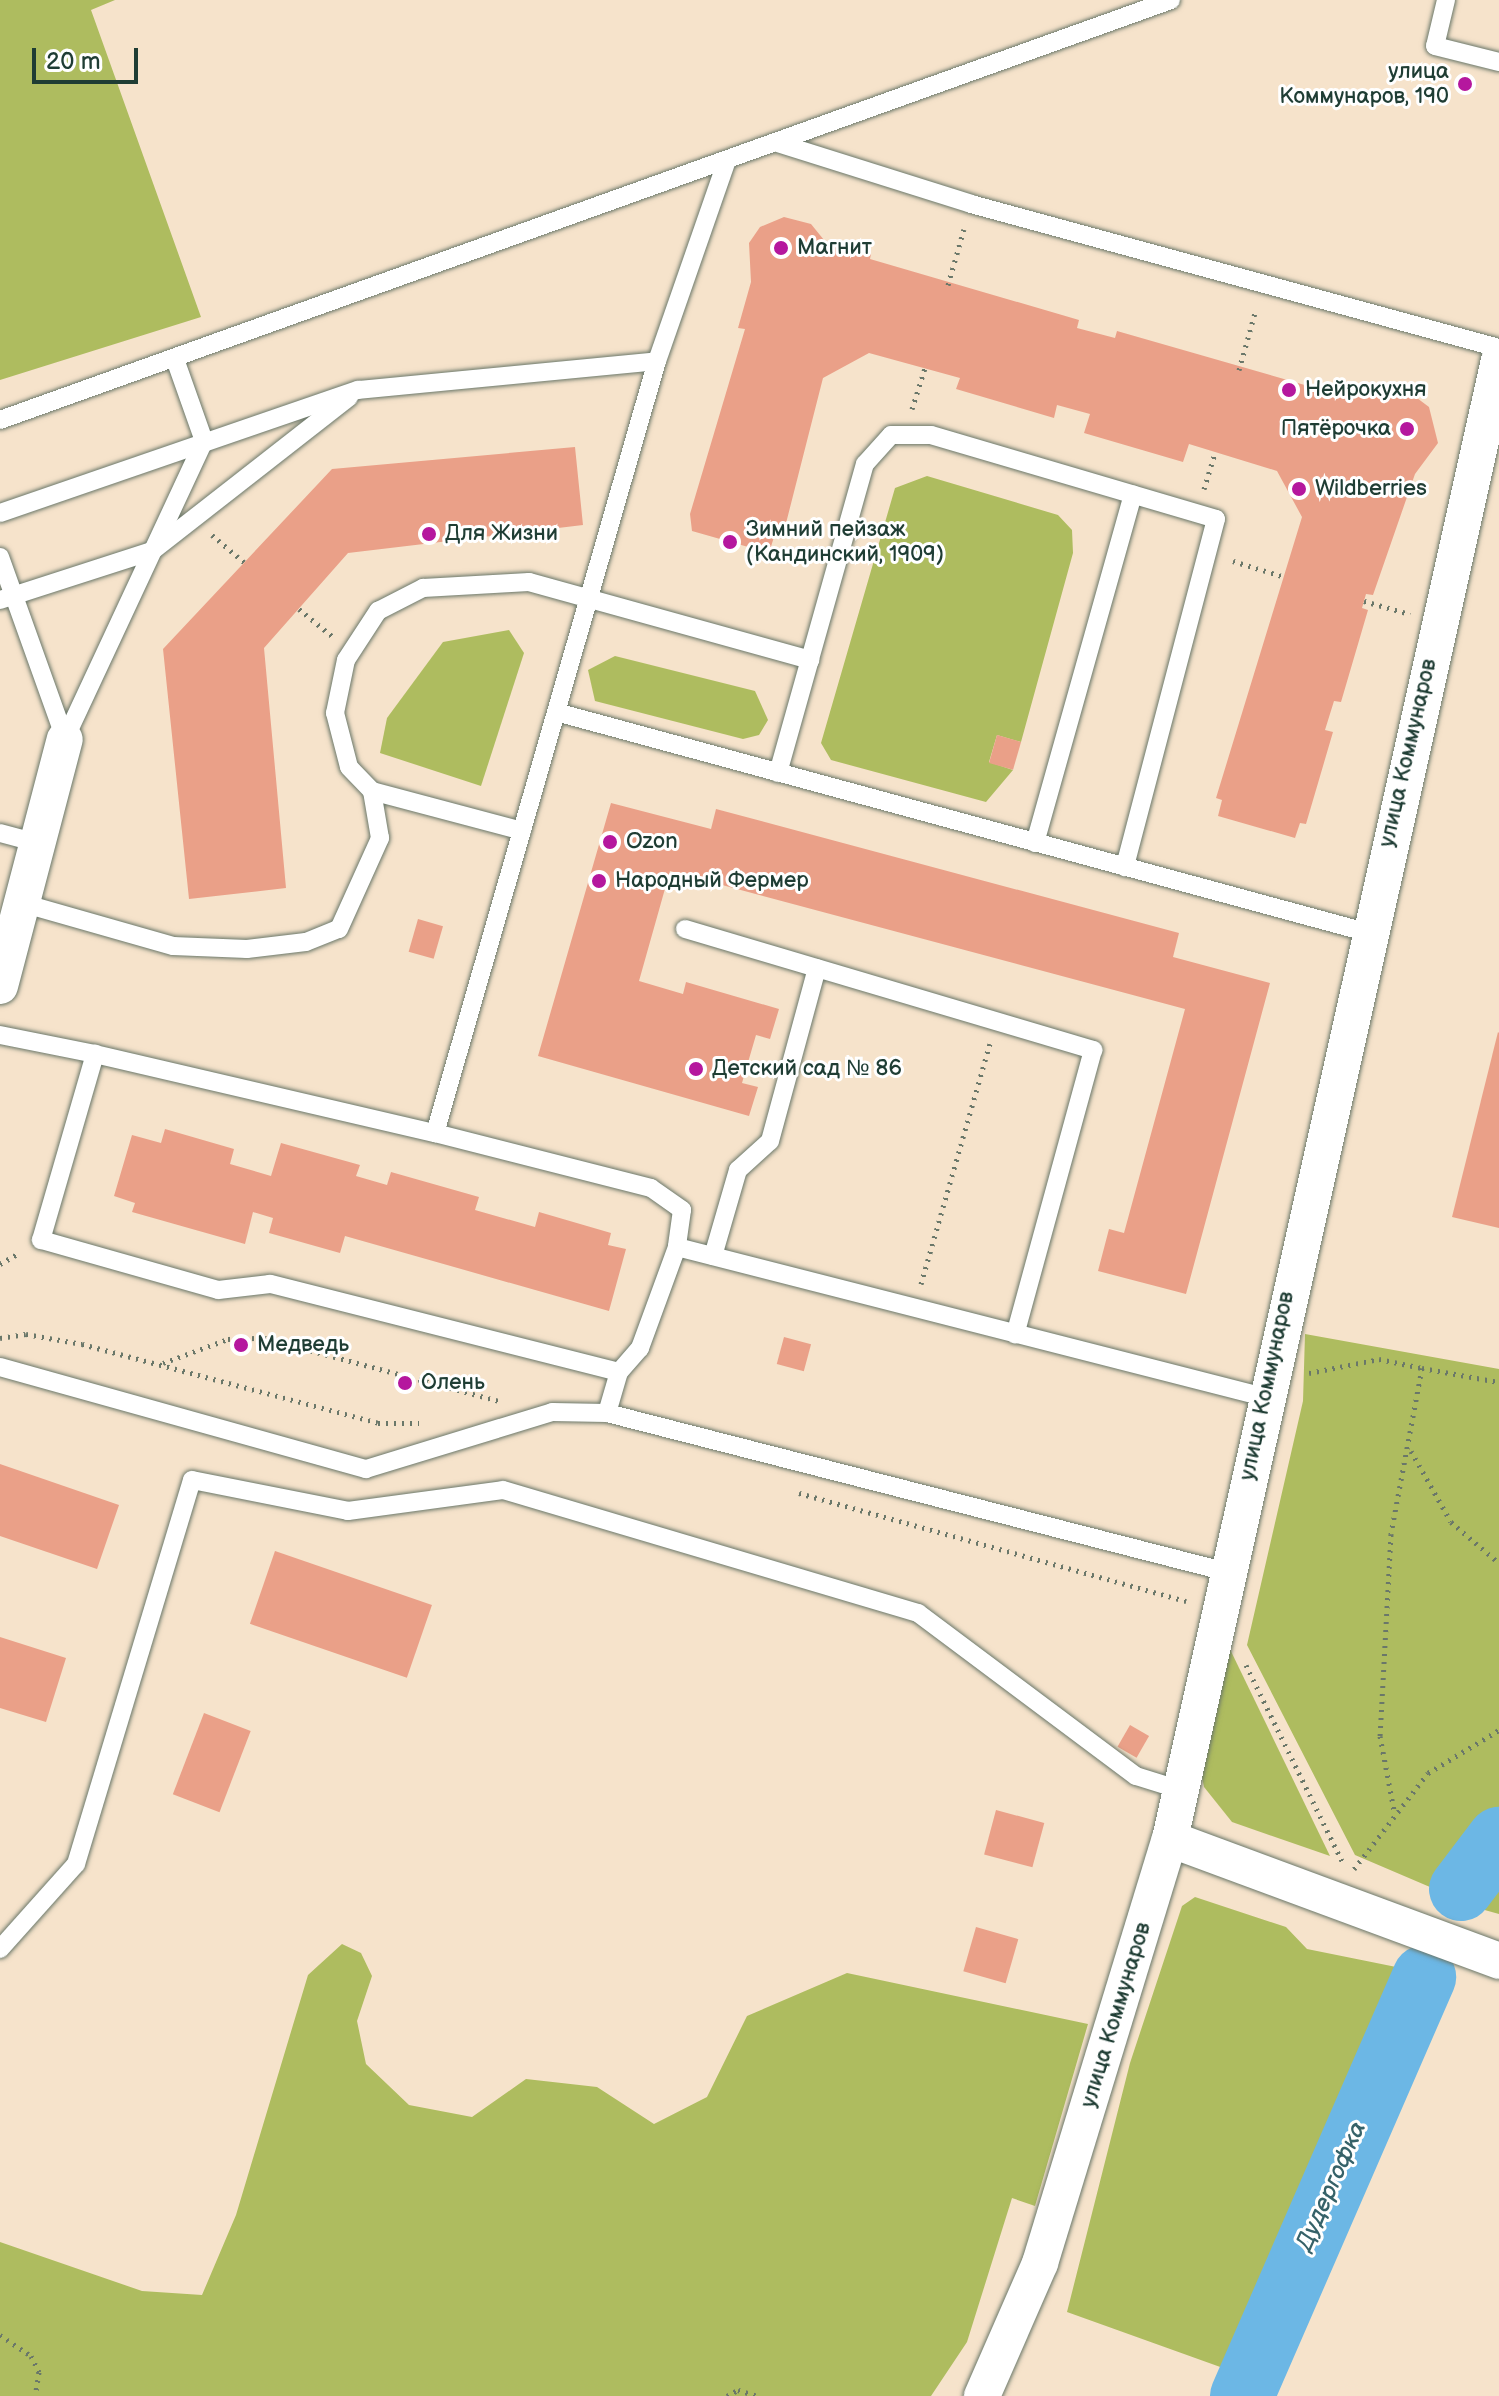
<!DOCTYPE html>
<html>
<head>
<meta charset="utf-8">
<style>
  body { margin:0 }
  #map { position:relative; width:1499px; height:2396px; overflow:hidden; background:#f6e3cb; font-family:"Balsamiq Sans",sans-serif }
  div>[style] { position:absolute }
  .green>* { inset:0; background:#aebc5f }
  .river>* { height:64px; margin:-32px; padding:0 32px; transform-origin:32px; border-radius:32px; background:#6cb7e5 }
  .building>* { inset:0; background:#eaa088; transform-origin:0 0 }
  .path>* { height:5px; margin-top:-2.5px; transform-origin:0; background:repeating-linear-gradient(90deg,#6a7769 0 2px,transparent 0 8px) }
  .roads { filter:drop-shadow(0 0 2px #6a7769) drop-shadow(0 0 2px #6a7769) }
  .service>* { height:18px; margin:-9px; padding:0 9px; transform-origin:9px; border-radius:9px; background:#fff }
  .minor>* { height:36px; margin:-18px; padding:0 18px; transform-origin:18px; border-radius:18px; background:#fff }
  .dots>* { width:22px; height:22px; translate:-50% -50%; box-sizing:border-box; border:4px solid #fff; border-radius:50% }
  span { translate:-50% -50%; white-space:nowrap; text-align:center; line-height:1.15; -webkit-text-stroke:6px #fff; paint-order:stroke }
  .poi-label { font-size:22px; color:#1f3d34 }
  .right { translate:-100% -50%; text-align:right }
  .left { translate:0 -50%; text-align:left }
  .street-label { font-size:22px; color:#1f3d34 }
  .water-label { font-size:24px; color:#366269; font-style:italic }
  .scale { position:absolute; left:32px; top:48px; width:106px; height:36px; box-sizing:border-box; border:4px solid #1f3d34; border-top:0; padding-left:10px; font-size:24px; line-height:28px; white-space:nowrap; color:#1f3d34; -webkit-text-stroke:6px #fff; paint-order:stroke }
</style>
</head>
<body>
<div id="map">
  <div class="green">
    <i style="clip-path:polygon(0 0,115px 0,91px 10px,201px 317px,0 380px)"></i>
    <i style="clip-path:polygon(927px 476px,1058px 515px,1072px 530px,1073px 553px,1021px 742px,997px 735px,989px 762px,1013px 770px,986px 802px,831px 760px,821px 743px,895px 488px)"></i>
    <i style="clip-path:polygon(509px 630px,524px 653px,481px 786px,380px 753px,387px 718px,443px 642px)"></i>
    <i style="clip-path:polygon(615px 656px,755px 691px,768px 720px,759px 735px,743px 739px,595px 701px,588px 670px)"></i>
    <i style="clip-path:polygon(1305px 1334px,1499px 1369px,1499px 1829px,1444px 1893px,1355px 1855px,1247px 1645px,1303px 1401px)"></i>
    <i style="clip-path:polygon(1226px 1641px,1330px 1856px,1232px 1822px,1204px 1787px,1199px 1762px)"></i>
    <i style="clip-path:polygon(1499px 1854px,1499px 1914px,1463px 1904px)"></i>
    <i style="clip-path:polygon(1195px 1897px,1286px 1927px,1307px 1949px,1416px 1971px,1237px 2373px,1067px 2312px,1130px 2063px,1182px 1906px)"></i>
    <i style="clip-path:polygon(342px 1944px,361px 1953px,372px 1976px,357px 2021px,366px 2064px,409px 2105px,472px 2117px,526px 2079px,597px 2087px,654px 2124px,707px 2097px,747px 2016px,847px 1973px,1088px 2024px,1035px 2206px,1012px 2198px,967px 2342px,931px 2396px,0 2396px,0 2242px,142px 2291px,202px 2295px,236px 2215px,308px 1975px)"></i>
  </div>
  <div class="river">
    <i style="left:1461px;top:1889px;width:63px;rotate:-52.8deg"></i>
    <i style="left:1242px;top:2396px;width:457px;rotate:-66.5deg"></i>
  </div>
  <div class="building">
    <i style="clip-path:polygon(784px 217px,811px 224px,824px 240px,871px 254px,870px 259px,1079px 320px,1077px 328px,1115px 338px,1117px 331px,1329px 392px,1413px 395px,1429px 407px,1438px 443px,1415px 474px,1373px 595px,1366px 594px,1362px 608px,1368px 610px,1341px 702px,1334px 701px,1325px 730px,1333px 732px,1306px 824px,1300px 823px,1295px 838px,1218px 816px,1222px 800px,1216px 798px,1302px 517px,1277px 471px,1189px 444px,1183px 462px,1084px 433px,1090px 414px,1057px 405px,1054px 418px,956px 389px,960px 378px,869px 353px,823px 378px,782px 539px,774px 537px,769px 553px,692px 531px,690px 514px,745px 329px,738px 328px,751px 282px,749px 243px,760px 227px)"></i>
    <i style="clip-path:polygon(575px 447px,583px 525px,348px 553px,264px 648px,286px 888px,189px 899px,163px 649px,332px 469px)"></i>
    <i style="left:997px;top:735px;width:25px;height:29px;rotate:16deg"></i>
    <i style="clip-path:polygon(611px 803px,711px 829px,716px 809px,1179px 933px,1173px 957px,1270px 983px,1186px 1294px,1098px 1271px,1109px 1229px,1124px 1233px,1185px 1009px,670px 871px,639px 981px,683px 994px,686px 982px,779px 1009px,770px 1039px,756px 1035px,742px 1083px,758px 1087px,749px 1116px,538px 1056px)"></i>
    <i style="left:418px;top:919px;width:26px;height:34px;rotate:16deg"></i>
    <i style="clip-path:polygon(1498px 1032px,1499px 1033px,1499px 1228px,1452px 1217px)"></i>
    <i style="clip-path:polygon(165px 1129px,234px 1149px,230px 1164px,271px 1176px,281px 1143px,360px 1165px,356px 1176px,387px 1185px,391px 1172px,479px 1197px,475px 1210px,535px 1227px,539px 1212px,611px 1233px,608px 1245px,626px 1249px,609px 1311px,345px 1236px,340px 1253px,269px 1233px,273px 1218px,253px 1212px,245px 1244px,132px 1212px,135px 1203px,114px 1196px,132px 1135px,161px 1143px)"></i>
    <i style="left:784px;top:1337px;width:28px;height:28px;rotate:15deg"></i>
    <i style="clip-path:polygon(0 1464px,119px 1505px,97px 1569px,0 1536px)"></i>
    <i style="left:275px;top:1551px;width:166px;height:77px;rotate:19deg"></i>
    <i style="clip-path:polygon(0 1637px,66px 1658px,46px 1722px,0 1708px)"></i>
    <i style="left:204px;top:1713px;width:50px;height:87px;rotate:21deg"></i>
    <i style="left:1130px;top:1725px;width:22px;height:25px;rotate:30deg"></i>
    <i style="left:996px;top:1810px;width:50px;height:46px;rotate:15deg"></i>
    <i style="left:976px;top:1927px;width:44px;height:46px;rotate:16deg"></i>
  </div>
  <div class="path">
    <i style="left:948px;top:285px;width:58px;rotate:-74.1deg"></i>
    <i style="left:1239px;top:370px;width:63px;rotate:-74.4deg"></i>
    <i style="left:912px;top:409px;width:43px;rotate:-72.4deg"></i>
    <i style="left:1204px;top:489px;width:39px;rotate:-73deg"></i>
    <i style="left:212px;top:535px;width:42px;rotate:40.2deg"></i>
    <i style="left:1233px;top:561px;width:54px;rotate:17.1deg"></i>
    <i style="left:1364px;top:601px;width:48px;rotate:15.8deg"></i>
    <i style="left:299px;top:609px;width:43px;rotate:39.3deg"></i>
    <i style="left:0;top:1264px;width:22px;rotate:-30deg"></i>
    <i style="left:921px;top:1284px;width:250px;rotate:-74deg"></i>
    <i style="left:0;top:1338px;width:26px;rotate:-9deg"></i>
    <i style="left:26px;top:1334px;width:57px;rotate:10.1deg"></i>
    <i style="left:82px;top:1344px;width:306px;rotate:14.9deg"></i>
    <i style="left:378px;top:1423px;width:41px"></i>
    <i style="left:163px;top:1363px;width:69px;rotate:-20.3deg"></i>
    <i style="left:228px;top:1339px;width:36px;rotate:-2deg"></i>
    <i style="left:264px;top:1338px;width:243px;rotate:15deg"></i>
    <i style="left:1422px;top:1368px;width:78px;rotate:10.3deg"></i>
    <i style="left:1309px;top:1373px;width:71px;rotate:-11.3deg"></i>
    <i style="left:1379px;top:1359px;width:44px;rotate:11.8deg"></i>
    <i style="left:1422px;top:1368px;width:169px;rotate:100.6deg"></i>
    <i style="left:1391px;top:1534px;width:202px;rotate:93.1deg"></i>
    <i style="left:1380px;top:1736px;width:75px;rotate:79.3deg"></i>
    <i style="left:1411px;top:1451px;width:81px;rotate:60.6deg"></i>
    <i style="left:1451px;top:1522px;width:63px;rotate:40.5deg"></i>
    <i style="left:799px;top:1493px;width:402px;rotate:15.6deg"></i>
    <i style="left:1246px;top:1665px;width:223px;rotate:63.9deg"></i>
    <i style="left:1354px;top:1869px;width:121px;rotate:-52.4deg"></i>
    <i style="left:1428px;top:1773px;width:83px;rotate:-31.2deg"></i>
    <i style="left:0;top:2335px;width:37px;rotate:34deg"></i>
    <i style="left:31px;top:2356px;width:18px;rotate:63deg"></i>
    <i style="left:39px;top:2372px;width:24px;rotate:99deg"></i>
    <i style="left:727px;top:2396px;width:13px;rotate:-29deg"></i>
    <i style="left:738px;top:2390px;width:21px;rotate:17deg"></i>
  </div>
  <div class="roads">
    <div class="service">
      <i style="left:1446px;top:0;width:47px;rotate:103.4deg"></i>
      <i style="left:1435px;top:46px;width:66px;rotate:14deg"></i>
      <i style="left:778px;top:143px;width:202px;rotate:17.5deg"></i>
      <i style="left:971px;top:204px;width:547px;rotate:15.26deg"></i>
      <i style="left:0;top:420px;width:1244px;rotate:-19.73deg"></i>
      <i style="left:0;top:513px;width:379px;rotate:-19deg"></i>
      <i style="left:358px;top:390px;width:300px;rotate:-5.5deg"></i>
      <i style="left:0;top:557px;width:193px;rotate:70.3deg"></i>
      <i style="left:0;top:600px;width:160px;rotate:-17.9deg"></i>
      <i style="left:152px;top:551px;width:250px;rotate:-38deg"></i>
      <i style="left:556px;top:712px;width:839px;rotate:15.2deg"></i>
      <i style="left:65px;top:739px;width:329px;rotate:-65deg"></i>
      <i style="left:204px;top:441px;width:87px;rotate:-109.5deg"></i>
      <i style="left:778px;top:773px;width:321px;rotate:-74.3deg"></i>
      <i style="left:865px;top:464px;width:39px;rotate:-48deg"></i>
      <i style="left:891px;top:435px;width:40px"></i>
      <i style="left:931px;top:435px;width:297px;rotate:16.4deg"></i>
      <i style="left:1216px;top:519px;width:360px;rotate:104.7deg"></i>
      <i style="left:372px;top:791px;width:155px;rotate:14.9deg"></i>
      <i style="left:0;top:833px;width:38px;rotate:15deg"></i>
      <i style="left:1035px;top:843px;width:362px;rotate:-74.3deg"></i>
      <i style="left:22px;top:903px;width:157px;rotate:15.9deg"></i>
      <i style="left:173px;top:946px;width:74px;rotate:2.3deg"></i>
      <i style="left:247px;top:949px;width:59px;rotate:-6.8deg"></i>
      <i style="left:306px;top:942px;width:35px;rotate:-22deg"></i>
      <i style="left:339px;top:929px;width:100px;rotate:-65.7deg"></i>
      <i style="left:380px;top:838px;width:48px;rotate:-99.7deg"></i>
      <i style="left:372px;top:791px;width:33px;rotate:-134deg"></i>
      <i style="left:349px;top:767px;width:56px;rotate:-104.5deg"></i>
      <i style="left:335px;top:713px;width:54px;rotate:-78.3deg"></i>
      <i style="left:346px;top:660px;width:59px;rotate:-56.9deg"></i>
      <i style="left:378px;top:611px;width:51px;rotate:-27.1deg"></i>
      <i style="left:423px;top:588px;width:106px;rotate:-3.2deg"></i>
      <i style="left:529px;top:582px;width:292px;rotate:15.5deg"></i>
      <i style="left:685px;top:929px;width:426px;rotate:16.5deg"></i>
      <i style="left:1093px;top:1050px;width:295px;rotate:105.3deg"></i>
      <i style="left:0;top:1035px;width:97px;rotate:11.3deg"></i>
      <i style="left:95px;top:1054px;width:349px;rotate:13.1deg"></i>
      <i style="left:435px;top:1133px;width:223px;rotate:14.3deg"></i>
      <i style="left:651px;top:1188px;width:38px;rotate:35deg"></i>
      <i style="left:682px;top:1210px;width:37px;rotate:98deg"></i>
      <i style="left:677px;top:1247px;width:108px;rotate:110.1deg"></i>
      <i style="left:640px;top:1348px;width:32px;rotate:131deg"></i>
      <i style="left:619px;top:1372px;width:360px;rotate:-165.8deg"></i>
      <i style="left:270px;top:1284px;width:52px;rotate:173.4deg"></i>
      <i style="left:218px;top:1290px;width:184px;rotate:-164.2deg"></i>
      <i style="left:41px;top:1240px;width:194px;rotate:-73.8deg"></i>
      <i style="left:435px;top:1133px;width:803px;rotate:-73.96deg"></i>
      <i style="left:657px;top:361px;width:210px;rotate:-70.8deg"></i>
      <i style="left:677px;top:1247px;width:606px;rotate:14.33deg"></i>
      <i style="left:713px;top:1256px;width:90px;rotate:-73.8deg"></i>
      <i style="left:738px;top:1170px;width:43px;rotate:-42.2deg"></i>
      <i style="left:770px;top:1141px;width:179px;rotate:-74.8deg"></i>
      <i style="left:0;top:1367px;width:380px;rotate:15.6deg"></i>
      <i style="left:366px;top:1469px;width:195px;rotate:-17deg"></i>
      <i style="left:552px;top:1412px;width:55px;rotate:1deg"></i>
      <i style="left:607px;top:1413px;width:640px;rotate:14.38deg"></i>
      <i style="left:607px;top:1413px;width:43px;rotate:-73.7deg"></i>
      <i style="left:0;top:1949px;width:114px;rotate:-48.2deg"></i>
      <i style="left:76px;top:1864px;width:401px;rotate:-73.2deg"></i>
      <i style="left:192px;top:1480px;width:159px;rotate:11.2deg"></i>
      <i style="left:348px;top:1511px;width:156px;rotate:-7.7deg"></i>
      <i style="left:503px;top:1490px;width:433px;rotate:16.5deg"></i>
      <i style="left:918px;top:1613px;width:272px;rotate:36.8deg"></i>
      <i style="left:1136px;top:1776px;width:47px;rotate:17.3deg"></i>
    </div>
    <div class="minor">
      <i style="left:0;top:986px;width:255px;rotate:-75.3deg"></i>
      <i style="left:1170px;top:1839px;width:351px;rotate:20.3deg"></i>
      <i style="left:982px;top:2396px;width:145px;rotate:-66.4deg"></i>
      <i style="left:1040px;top:2263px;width:443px;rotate:-73deg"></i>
      <i style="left:1170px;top:1839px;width:1515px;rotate:-77.46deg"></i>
    </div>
  </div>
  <div class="dots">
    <i style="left:1465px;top:84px;background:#b5179e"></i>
    <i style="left:781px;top:248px;background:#b5179e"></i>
    <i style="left:1289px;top:390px;background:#b5179e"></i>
    <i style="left:1407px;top:429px;background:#b5179e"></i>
    <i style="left:1299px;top:489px;background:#b5179e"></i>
    <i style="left:429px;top:534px;background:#b5179e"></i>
    <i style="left:730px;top:542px;background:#b5179e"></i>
    <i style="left:610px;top:842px;background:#b5179e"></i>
    <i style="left:599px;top:881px;background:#b5179e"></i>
    <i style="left:696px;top:1069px;background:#b5179e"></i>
    <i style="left:241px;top:1345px;background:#b5179e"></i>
    <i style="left:405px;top:1383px;background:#b5179e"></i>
  </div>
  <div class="poi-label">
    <span class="right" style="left:1449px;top:84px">улица<br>Коммунаров, 190</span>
    <span class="left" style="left:797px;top:248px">Магнит</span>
    <span class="left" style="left:1305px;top:390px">Нейрокухня</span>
    <span class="right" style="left:1391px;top:429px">Пятёрочка</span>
    <span class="left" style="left:1315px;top:489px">Wildberries</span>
    <span class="left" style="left:746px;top:542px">Зимний пейзаж<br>(Кандинский, 1909)</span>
    <span class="left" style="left:445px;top:534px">Для Жизни</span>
    <span class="left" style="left:626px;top:842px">Ozon</span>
    <span class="left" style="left:615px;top:881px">Народный Фермер</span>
    <span class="left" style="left:712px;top:1069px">Детский сад № 86</span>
    <span class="left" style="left:257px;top:1345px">Медведь</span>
    <span class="left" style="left:421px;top:1383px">Олень</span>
  </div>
  <div class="street-label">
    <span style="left:1408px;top:753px;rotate:-77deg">улица Коммунаров</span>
    <span style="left:1267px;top:1386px;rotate:-78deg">улица Коммунаров</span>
    <span style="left:1116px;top:2015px;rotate:-73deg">улица Коммунаров</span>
  </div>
  <div class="water-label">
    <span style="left:1331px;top:2186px;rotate:-66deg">Дудергофка</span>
  </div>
  <div class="scale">20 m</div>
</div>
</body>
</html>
